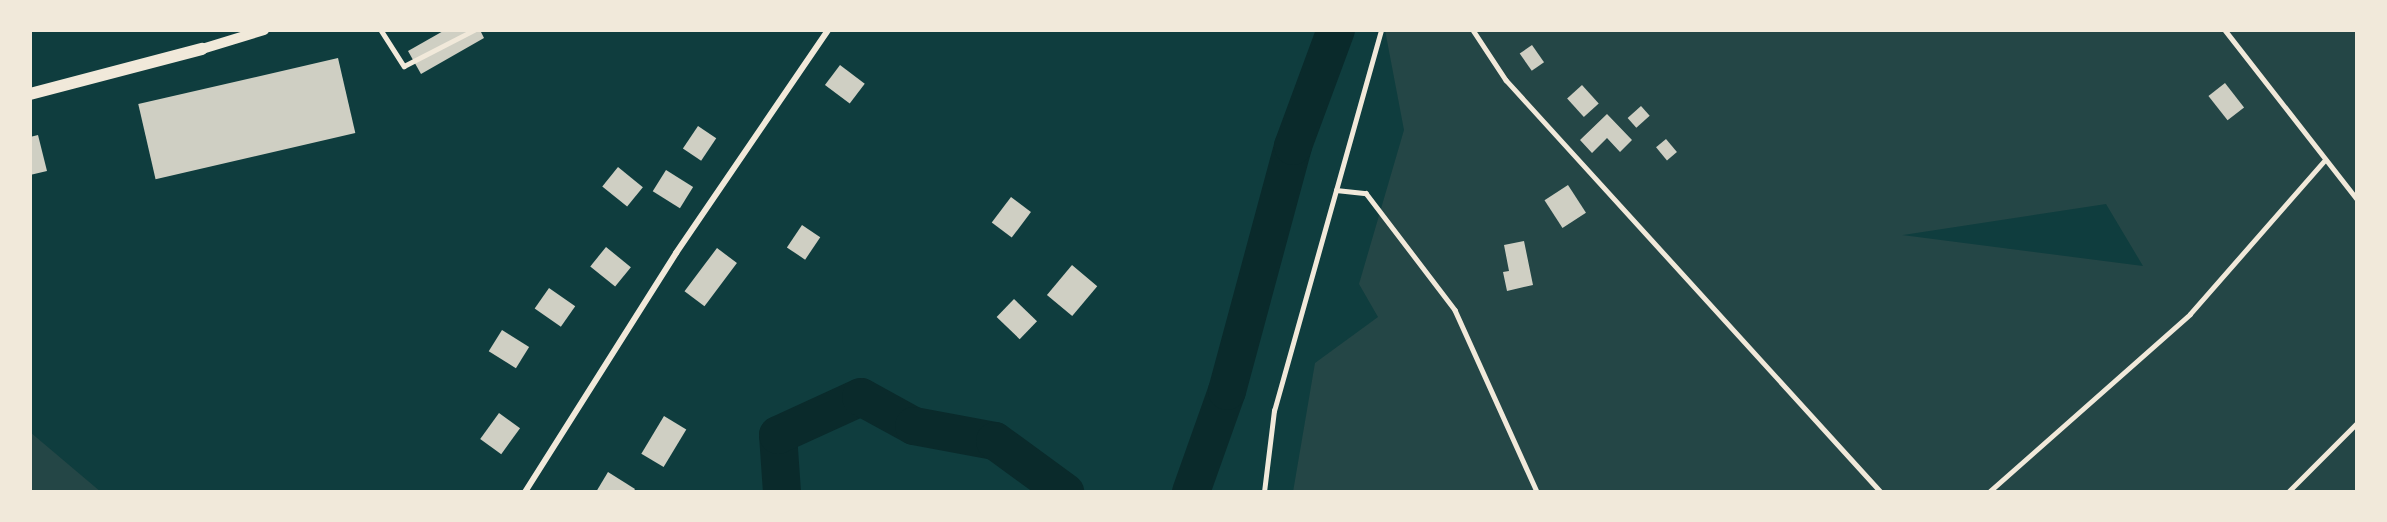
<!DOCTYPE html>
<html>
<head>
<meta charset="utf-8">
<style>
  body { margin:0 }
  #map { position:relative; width:2387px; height:522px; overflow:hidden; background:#0f3d3e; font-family:"Alegreya Sans",sans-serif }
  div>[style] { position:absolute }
  .green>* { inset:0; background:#244646 }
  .river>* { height:38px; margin:-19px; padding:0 19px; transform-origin:19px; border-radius:19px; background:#0a2a2b }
  .building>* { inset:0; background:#cfcfc3; transform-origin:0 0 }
  .service>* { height:4.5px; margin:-2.25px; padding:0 2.25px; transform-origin:2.25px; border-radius:2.25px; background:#f1e9da }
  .minor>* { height:6px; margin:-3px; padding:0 3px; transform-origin:3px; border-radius:3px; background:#f1e9da }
  .tertiary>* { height:10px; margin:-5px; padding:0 5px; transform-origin:5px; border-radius:5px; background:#f1e9da }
  .secondary>* { height:12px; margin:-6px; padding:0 6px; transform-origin:6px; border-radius:6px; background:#f1e9da }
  span { translate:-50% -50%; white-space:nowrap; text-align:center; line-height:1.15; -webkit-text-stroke:4.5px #f1e9da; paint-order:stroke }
  .frame { position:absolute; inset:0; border:32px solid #f1e9da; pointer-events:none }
</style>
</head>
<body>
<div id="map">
  <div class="green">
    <i style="clip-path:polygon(evenodd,1385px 30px,2357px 30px,2357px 492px,1293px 492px,1315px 363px,1378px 317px,1359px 284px,1404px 130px,1385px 30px,2106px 204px,2143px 266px,1902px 235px,1903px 235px,2106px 204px)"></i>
    <i style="clip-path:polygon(30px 432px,101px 492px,30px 492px)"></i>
  </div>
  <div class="river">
    <i style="left:782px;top:492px;width:57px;rotate:-94deg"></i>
    <i style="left:778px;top:435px;width:91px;rotate:-24.6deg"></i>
    <i style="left:861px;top:397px;width:60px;rotate:28.7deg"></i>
    <i style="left:914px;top:426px;width:82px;rotate:10.5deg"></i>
    <i style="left:995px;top:441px;width:87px;rotate:36.1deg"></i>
    <i style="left:1191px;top:492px;width:107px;rotate:-70.4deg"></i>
    <i style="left:1227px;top:391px;width:254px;rotate:-74.9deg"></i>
    <i style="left:1293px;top:146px;width:124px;rotate:-69.7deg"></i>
  </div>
  <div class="building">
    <i style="clip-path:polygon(445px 30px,480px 30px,484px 38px,421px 74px,408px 51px)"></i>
    <i style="left:1532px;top:45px;width:21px;height:15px;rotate:55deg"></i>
    <i style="left:338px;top:58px;width:77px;height:205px;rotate:77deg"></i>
    <i style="left:840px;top:65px;width:31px;height:25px;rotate:37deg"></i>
    <i style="left:2225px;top:83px;width:31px;height:21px;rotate:52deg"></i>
    <i style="left:1582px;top:85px;width:25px;height:20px;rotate:48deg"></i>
    <i style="left:1641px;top:106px;width:13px;height:18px;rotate:48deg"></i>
    <i style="clip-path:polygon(1607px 114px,1632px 140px,1620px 152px,1607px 138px,1592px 153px,1580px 140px)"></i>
    <i style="left:698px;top:126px;width:22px;height:27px;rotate:34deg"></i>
    <i style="clip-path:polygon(38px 135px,47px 171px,30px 175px,30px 137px)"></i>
    <i style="left:1666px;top:139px;width:17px;height:13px;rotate:50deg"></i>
    <i style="left:618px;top:167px;width:32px;height:25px;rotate:39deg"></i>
    <i style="left:666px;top:170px;width:32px;height:25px;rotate:32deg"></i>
    <i style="left:1568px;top:185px;width:33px;height:28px;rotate:57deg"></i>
    <i style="left:1011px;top:197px;width:25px;height:32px;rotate:37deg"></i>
    <i style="left:802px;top:225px;width:22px;height:27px;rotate:34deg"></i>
    <i style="clip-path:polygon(1524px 241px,1533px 285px,1507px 291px,1503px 272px,1509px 271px,1504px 245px)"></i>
    <i style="left:606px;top:247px;width:32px;height:25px;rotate:39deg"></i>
    <i style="left:717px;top:248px;width:25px;height:54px;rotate:37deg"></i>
    <i style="left:1072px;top:265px;width:33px;height:39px;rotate:40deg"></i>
    <i style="left:549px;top:288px;width:32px;height:25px;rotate:35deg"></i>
    <i style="left:1014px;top:299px;width:32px;height:25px;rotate:44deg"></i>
    <i style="left:502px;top:330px;width:32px;height:25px;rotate:32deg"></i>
    <i style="left:499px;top:413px;width:26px;height:32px;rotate:36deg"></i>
    <i style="left:664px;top:416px;width:26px;height:44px;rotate:31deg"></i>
    <i style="clip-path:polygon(608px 472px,635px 489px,633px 492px,596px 492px)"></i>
  </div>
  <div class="service">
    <i style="left:381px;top:30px;width:43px;rotate:57.4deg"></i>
    <i style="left:404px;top:66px;width:79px;rotate:-27.2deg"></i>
    <i style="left:1473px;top:30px;width:60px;rotate:56.6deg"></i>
    <i style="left:1506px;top:80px;width:557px;rotate:47.69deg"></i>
    <i style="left:2225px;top:30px;width:214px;rotate:52deg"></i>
    <i style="left:1336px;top:190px;width:30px;rotate:6deg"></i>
    <i style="left:1366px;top:193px;width:147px;rotate:52.7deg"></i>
    <i style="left:1455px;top:310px;width:200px;rotate:65.7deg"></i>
    <i style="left:1264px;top:492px;width:82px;rotate:-83deg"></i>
    <i style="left:1274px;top:411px;width:396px;rotate:-74.3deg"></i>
    <i style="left:1989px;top:492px;width:268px;rotate:-41.5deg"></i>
    <i style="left:2190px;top:314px;width:205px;rotate:-48.8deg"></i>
    <i style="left:2288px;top:492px;width:98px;rotate:-45deg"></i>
  </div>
  <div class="minor">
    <i style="left:525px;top:492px;width:283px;rotate:-57.7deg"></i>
    <i style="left:676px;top:253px;width:270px;rotate:-55.7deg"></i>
  </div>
  <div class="tertiary">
    <i style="left:202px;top:49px;width:65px;rotate:-17deg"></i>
  </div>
  <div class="secondary">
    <i style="left:30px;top:94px;width:178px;rotate:-14.7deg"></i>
  </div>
  <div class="frame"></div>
</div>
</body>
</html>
